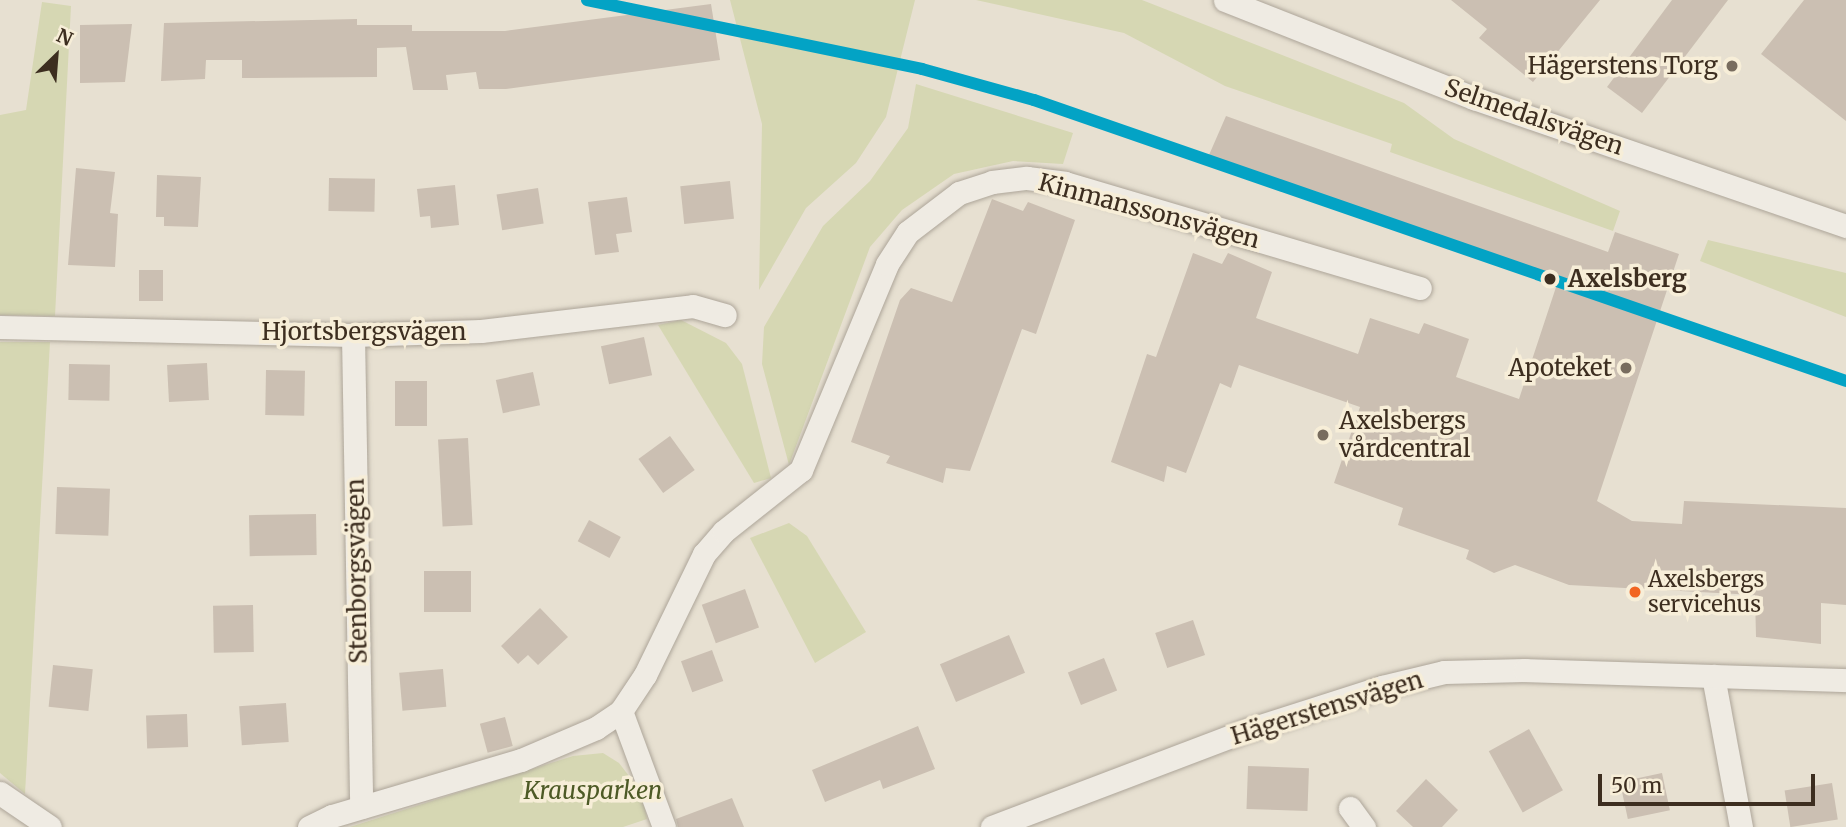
<!DOCTYPE html>
<html>
<head>
<meta charset="utf-8">
<style>
  body { margin:0 }
  #map { position:relative; width:1846px; height:827px; overflow:hidden; background:#e7e0d1; font-family:Merriweather,serif }
  div>[style] { position:absolute }
  .green>* { inset:0; background:#d6d7b3 }
  .building>* { inset:0; background:#cbbfb2; transform-origin:0 0 }
  .roads { filter:drop-shadow(0 0 2px #ada599) drop-shadow(0 0 2px #ada599) }
  .street>* { height:23px; margin:-11.5px; padding:0 11.5px; transform-origin:11.5px; border-radius:11.5px; background:#efebe3 }
  .metro-1>* { height:12px; margin:-6px; padding:0 6px; transform-origin:6px; border-radius:6px; background:#03a3c5 }
  .dots>* { width:19px; height:19px; translate:-50% -50%; box-sizing:border-box; border:4px solid #f7eed8; border-radius:50% }
  span { translate:-50% -50%; white-space:nowrap; text-align:center; line-height:1.15; -webkit-text-stroke:7px #f7eed8; paint-order:stroke }
  .bus-label { font-size:22px; color:#3d2e20 }
  .left { translate:0 -50%; text-align:left }
  .poi-label { font-size:24px; color:#3d2e20 }
  .right { translate:-100% -50%; text-align:right }
  .street-label { font-size:24px; color:#3d2e20 }
  .stop-label { font-size:24px; color:#3d2e20; font-weight:700 }
  .park-label { font-size:24px; color:#4d5a26; font-style:italic }
  .north { position:absolute; left:21px; top:21px; width:70px; height:70px; -webkit-text-stroke:5px #f7eed8; paint-order:stroke; rotate:25deg; font-size:19px; font-weight:700; line-height:28px; text-align:center; color:#3d2e20 }
  .north::after { content:''; display:block; margin:auto; width:24px; height:32px; background:#3d2e20; clip-path:polygon(50% 0,100% 100%,50% 72%,0 100%) }
  .scale { position:absolute; left:1598px; top:774px; width:217px; height:32px; box-sizing:border-box; border:4px solid #3d2e20; border-top:0; padding-left:9px; font-size:21px; line-height:24px; white-space:nowrap; color:#3d2e20; -webkit-text-stroke:5px #f7eed8; paint-order:stroke }
</style>
</head>
<body>
<div id="map">
  <div class="green">
    <i style="clip-path:polygon(730px 0,915px 0,886px 117px,856px 163px,806px 208px,759px 290px,762px 124px)"></i>
    <i style="clip-path:polygon(976px 0,1142px 0,1404px 103px,1454px 139px,1620px 211px,1613px 231px,1390px 152px,1392px 144px,1225px 86px,1124px 33px)"></i>
    <i style="clip-path:polygon(42px 2px,71px 6px,55px 316px,0 315px,0 115px,26px 110px)"></i>
    <i style="clip-path:polygon(916px 84px,1073px 133px,1063px 164px,1013px 161px,954px 174px,902px 210px,870px 247px,789px 465px,762px 364px,764px 327px,823px 226px,870px 181px,908px 128px)"></i>
    <i style="clip-path:polygon(1708px 240px,1846px 273px,1846px 317px,1700px 261px)"></i>
    <i style="clip-path:polygon(681px 320px,726px 343px,742px 364px,771px 478px,754px 483px,658px 325px)"></i>
    <i style="clip-path:polygon(0 342px,50px 342px,25px 794px,0 773px)"></i>
    <i style="clip-path:polygon(789px 523px,807px 536px,866px 632px,815px 663px,750px 538px)"></i>
    <i style="clip-path:polygon(603px 753px,619px 763px,642px 793px,647px 819px,623px 827px,350px 827px,573px 756px)"></i>
  </div>
  <div class="building">
    <i style="clip-path:polygon(1451px 0,1600px 0,1533px 82px,1479px 38px,1487px 29px)"></i>
    <i style="clip-path:polygon(1672px 0,1728px 0,1642px 113px,1607px 87px)"></i>
    <i style="clip-path:polygon(1804px 0,1846px 0,1846px 121px,1761px 54px)"></i>
    <i style="clip-path:polygon(711px 4px,720px 60px,691px 64px,506px 89px,479px 89px,476px 72px,446px 75px,448px 90px,413px 90px,406px 47px,377px 48px,377px 77px,242px 78px,242px 60px,206px 60px,205px 79px,161px 81px,164px 23px,357px 19px,357px 25px,412px 25px,412px 31px,505px 31px)"></i>
    <i style="clip-path:polygon(132px 24px,125px 82px,80px 83px,80px 25px)"></i>
    <i style="clip-path:polygon(1226px 116px,1608px 252px,1615px 232px,1679px 254px,1597px 501px,1632px 521px,1682px 524px,1684px 501px,1846px 508px,1846px 605px,1821px 603px,1821px 644px,1756px 637px,1755px 595px,1569px 585px,1515px 565px,1494px 573px,1466px 559px,1469px 550px,1398px 525px,1403px 508px,1334px 483px,1360px 407px,1239px 365px,1231px 388px,1220px 383px,1186px 473px,1167px 466px,1164px 482px,1111px 462px,1147px 354px,1156px 357px,1193px 253px,1222px 264px,1228px 253px,1272px 272px,1256px 318px,1358px 354px,1370px 318px,1419px 334px,1424px 323px,1469px 339px,1456px 377px,1519px 399px,1559px 278px,1209px 155px)"></i>
    <i style="clip-path:polygon(76px 168px,115px 172px,110px 213px,118px 214px,115px 267px,68px 265px)"></i>
    <i style="clip-path:polygon(157px 175px,201px 177px,198px 227px,164px 226px,164px 217px,156px 217px)"></i>
    <i style="left:329px;top:178px;width:46px;height:33px;rotate:1deg"></i>
    <i style="left:730px;top:181px;width:38px;height:50px;rotate:84deg"></i>
    <i style="clip-path:polygon(455px 185px,459px 225px,431px 228px,430px 216px,420px 217px,417px 189px)"></i>
    <i style="left:538px;top:188px;width:36px;height:42px;rotate:81deg"></i>
    <i style="clip-path:polygon(627px 197px,632px 232px,616px 234px,619px 252px,595px 255px,588px 202px)"></i>
    <i style="clip-path:polygon(992px 199px,1023px 211px,1028px 202px,1075px 220px,1036px 334px,1022px 329px,970px 471px,946px 468px,943px 483px,886px 463px,890px 456px,851px 442px,900px 300px,911px 288px,952px 302px)"></i>
    <i style="left:139px;top:270px;width:24px;height:31px"></i>
    <i style="left:644px;top:337px;width:39px;height:44px;rotate:78deg"></i>
    <i style="left:207px;top:363px;width:37px;height:40px;rotate:87deg"></i>
    <i style="left:69px;top:364px;width:41px;height:36px;rotate:1deg"></i>
    <i style="left:266px;top:370px;width:39px;height:45px;rotate:1deg"></i>
    <i style="left:533px;top:372px;width:34px;height:38px;rotate:78deg"></i>
    <i style="left:395px;top:381px;width:32px;height:45px"></i>
    <i style="left:670px;top:436px;width:42px;height:39px;rotate:54deg"></i>
    <i style="left:468px;top:438px;width:87px;height:30px;rotate:87deg"></i>
    <i style="left:57px;top:487px;width:53px;height:47px;rotate:2deg"></i>
    <i style="left:316px;top:514px;width:41px;height:67px;rotate:89deg"></i>
    <i style="left:589px;top:520px;width:36px;height:24px;rotate:28deg"></i>
    <i style="left:471px;top:571px;width:41px;height:47px;rotate:90deg"></i>
    <i style="left:745px;top:589px;width:41px;height:46px;rotate:70deg"></i>
    <i style="left:253px;top:605px;width:47px;height:40px;rotate:89deg"></i>
    <i style="clip-path:polygon(540px 608px,568px 637px,538px 665px,528px 655px,518px 664px,501px 646px)"></i>
    <i style="left:1193px;top:620px;width:37px;height:40px;rotate:71deg"></i>
    <i style="left:1009px;top:635px;width:41px;height:75px;rotate:67deg"></i>
    <i style="left:712px;top:650px;width:33px;height:33px;rotate:70deg"></i>
    <i style="left:1104px;top:658px;width:35px;height:39px;rotate:68deg"></i>
    <i style="left:53px;top:665px;width:40px;height:42px;rotate:6deg"></i>
    <i style="left:443px;top:669px;width:38px;height:44px;rotate:85deg"></i>
    <i style="left:286px;top:703px;width:39px;height:47px;rotate:86deg"></i>
    <i style="left:187px;top:714px;width:33px;height:41px;rotate:88deg"></i>
    <i style="left:505px;top:717px;width:30px;height:26px;rotate:75deg"></i>
    <i style="clip-path:polygon(918px 726px,935px 769px,883px 789px,880px 780px,825px 802px,812px 770px)"></i>
    <i style="left:1529px;top:729px;width:70px;height:46px;rotate:61deg"></i>
    <i style="left:1248px;top:766px;width:61px;height:43px;rotate:2deg"></i>
    <i style="left:1662px;top:773px;width:38px;height:43px;rotate:78deg"></i>
    <i style="clip-path:polygon(1426px 779px,1458px 810px,1442px 827px,1413px 827px,1396px 811px)"></i>
    <i style="left:1832px;top:783px;width:37px;height:48px;rotate:81deg"></i>
    <i style="clip-path:polygon(732px 798px,744px 827px,678px 827px,676px 819px)"></i>
  </div>
  <div class="roads">
    <div class="street">
      <i style="left:1225px;top:0;width:268px;rotate:21.5deg"></i>
      <i style="left:1474px;top:98px;width:393px;rotate:19deg"></i>
      <i style="left:0;top:327px;width:353px;rotate:1.3deg"></i>
      <i style="left:353px;top:335px;width:128px;rotate:-1.8deg"></i>
      <i style="left:481px;top:331px;width:213px;rotate:-6.7deg"></i>
      <i style="left:693px;top:306px;width:33px;rotate:16deg"></i>
      <i style="left:353px;top:335px;width:472px;rotate:89deg"></i>
      <i style="left:1713px;top:676px;width:154px;rotate:79.5deg"></i>
      <i style="left:621px;top:711px;width:124px;rotate:69.7deg"></i>
      <i style="left:0;top:793px;width:60px;rotate:34.2deg"></i>
      <i style="left:1350px;top:808px;width:24px;rotate:54deg"></i>
      <i style="left:309px;top:827px;width:25px;rotate:-26deg"></i>
      <i style="left:332px;top:816px;width:197px;rotate:-16.5deg"></i>
      <i style="left:521px;top:760px;width:82px;rotate:-23.1deg"></i>
      <i style="left:596px;top:728px;width:30px;rotate:-34deg"></i>
      <i style="left:621px;top:711px;width:43px;rotate:-56.3deg"></i>
      <i style="left:645px;top:675px;width:135px;rotate:-64deg"></i>
      <i style="left:704px;top:554px;width:30px;rotate:-49deg"></i>
      <i style="left:724px;top:531px;width:98px;rotate:-38.4deg"></i>
      <i style="left:801px;top:470px;width:223px;rotate:-67.3deg"></i>
      <i style="left:887px;top:264px;width:38px;rotate:-57deg"></i>
      <i style="left:908px;top:232px;width:64px;rotate:-37.4deg"></i>
      <i style="left:959px;top:193px;width:35px;rotate:-18deg"></i>
      <i style="left:992px;top:182px;width:35px;rotate:-7deg"></i>
      <i style="left:1027px;top:178px;width:38px;rotate:7deg"></i>
      <i style="left:1065px;top:183px;width:370px;rotate:16.5deg"></i>
      <i style="left:992px;top:827px;width:274px;rotate:-20.8deg"></i>
      <i style="left:1248px;top:730px;width:141px;rotate:-17.8deg"></i>
      <i style="left:1382px;top:687px;width:64px;rotate:-13.6deg"></i>
      <i style="left:1444px;top:672px;width:81px;rotate:-1.4deg"></i>
      <i style="left:1525px;top:670px;width:321px;rotate:1.8deg"></i>
    </div>
  </div>
  <div class="metro-1">
    <i style="left:587px;top:0;width:342px;rotate:11.6deg"></i>
    <i style="left:922px;top:69px;width:116px;rotate:15.5deg"></i>
    <i style="left:1034px;top:100px;width:859px;rotate:19.09deg"></i>
  </div>
  <div class="dots">
    <i style="left:1732px;top:66px;background:#786c5e"></i>
    <i style="left:1550px;top:279px;background:#3d2e20"></i>
    <i style="left:1626px;top:368px;background:#786c5e"></i>
    <i style="left:1323px;top:435px;background:#786c5e"></i>
    <i style="left:1635px;top:592px;background:#f26522"></i>
  </div>
  <div class="bus-label">
    <span class="left" style="left:1648px;top:592px">Axelsbergs<br>servicehus</span>
  </div>
  <div class="poi-label">
    <span class="right" style="left:1718px;top:66px">Hägerstens Torg</span>
    <span class="right" style="left:1612px;top:368px">Apoteket</span>
    <span class="left" style="left:1339px;top:435px">Axelsbergs<br>vårdcentral</span>
  </div>
  <div class="street-label">
    <span style="left:1534px;top:117px;rotate:19deg">Selmedalsvägen</span>
    <span style="left:1149px;top:211px;rotate:15deg">Kinmanssonsvägen</span>
    <span style="left:364px;top:332px">Hjortsbergsvägen</span>
    <span style="left:357px;top:571px;rotate:-91deg">Stenborgsvägen</span>
    <span style="left:1327px;top:708px;rotate:-17deg">Hägerstensvägen</span>
  </div>
  <div class="stop-label">
    <span class="left" style="left:1568px;top:279px">Axelsberg</span>
  </div>
  <div class="park-label">
    <span style="left:593px;top:791px">Krausparken</span>
  </div>
  <div class="north">N</div>
  <div class="scale">50 m</div>
</div>
</body>
</html>
